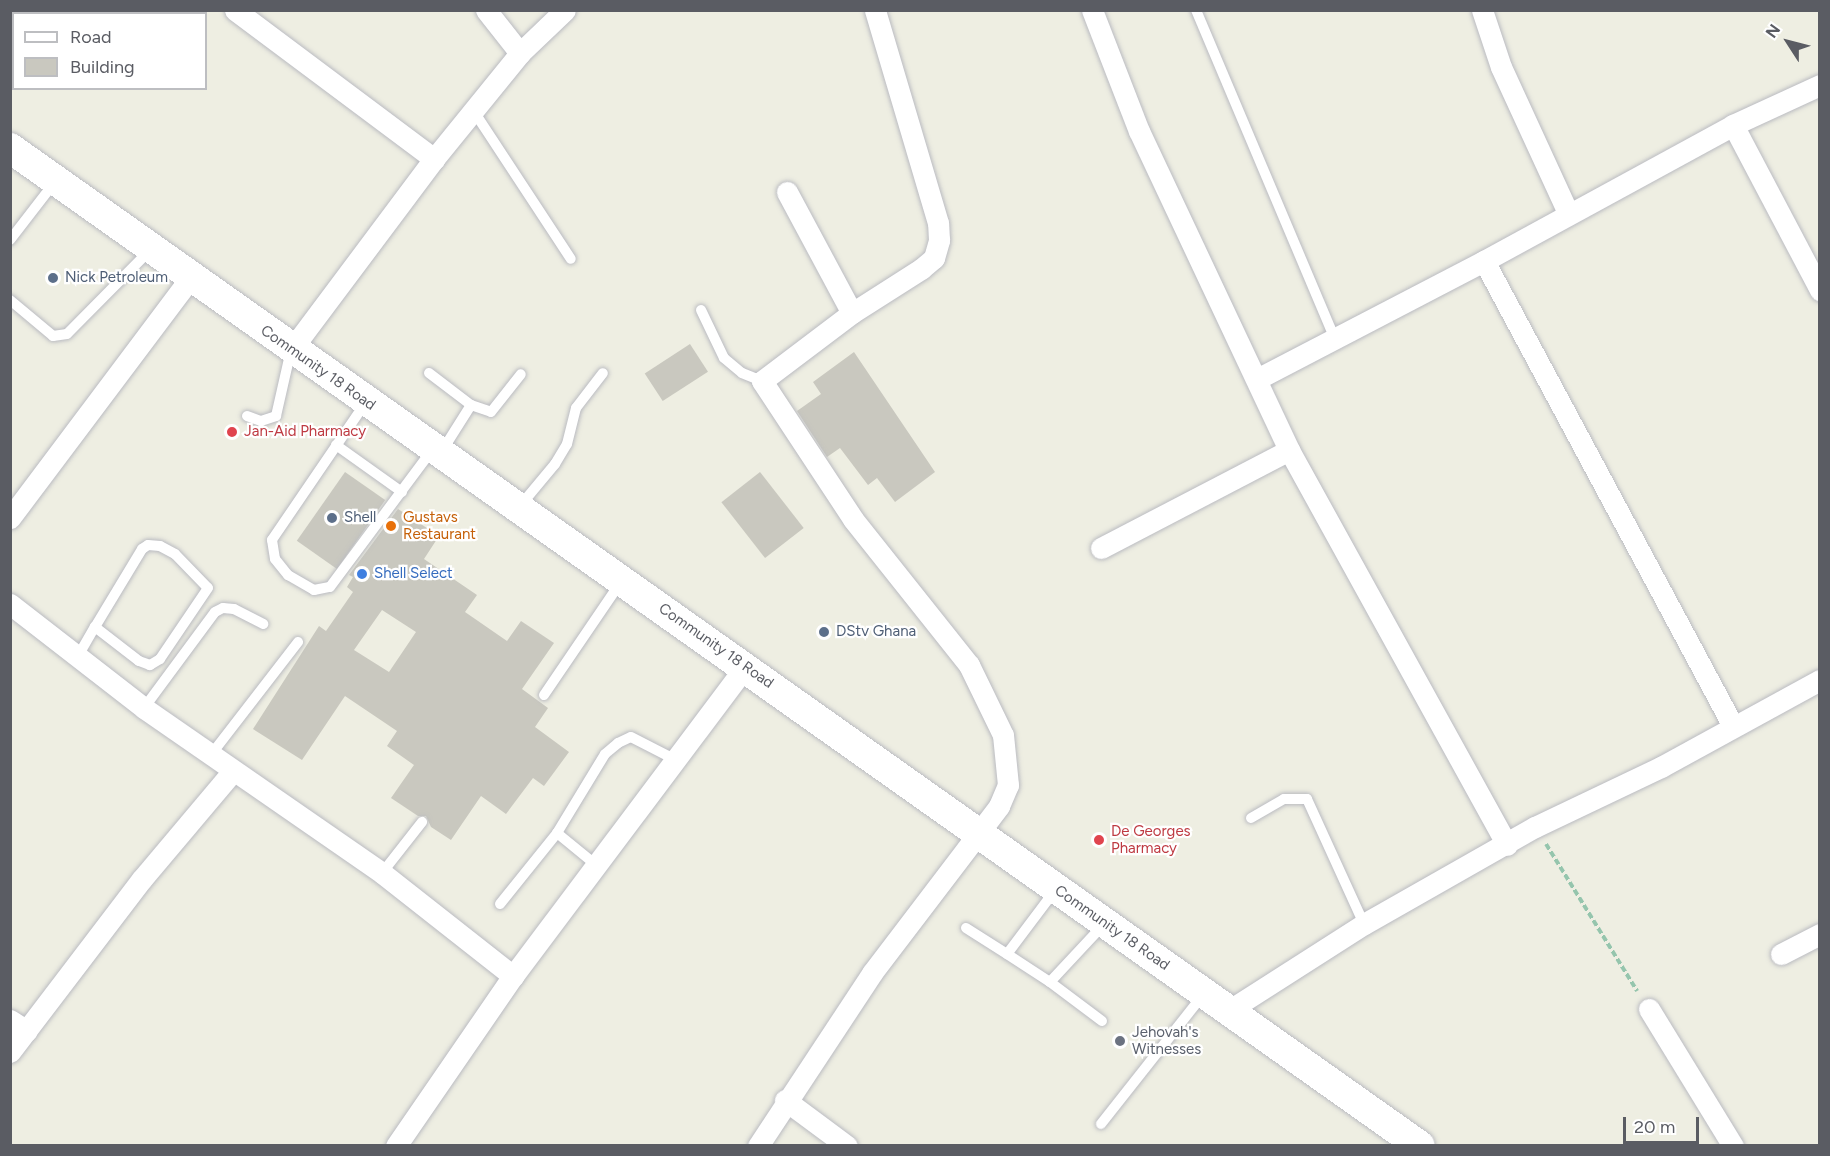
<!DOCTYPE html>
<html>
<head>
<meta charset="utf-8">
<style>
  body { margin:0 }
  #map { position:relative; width:1830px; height:1156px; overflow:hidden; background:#eeeee2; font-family:Figtree,sans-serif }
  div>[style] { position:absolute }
  .building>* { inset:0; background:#c9c8bf; transform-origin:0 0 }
  .path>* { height:4px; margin-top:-2px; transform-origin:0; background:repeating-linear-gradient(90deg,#95c5ad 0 6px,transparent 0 9px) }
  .roads { filter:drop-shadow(0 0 2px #babbc1) drop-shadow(0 0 2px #babbc1) }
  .service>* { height:10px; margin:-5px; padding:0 5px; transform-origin:5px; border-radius:5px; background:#fff }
  .minor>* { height:21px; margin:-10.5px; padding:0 10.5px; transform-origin:10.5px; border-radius:10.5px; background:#fff }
  .secondary>* { height:30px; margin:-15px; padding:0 15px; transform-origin:15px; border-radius:15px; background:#fff }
  .dots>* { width:16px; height:16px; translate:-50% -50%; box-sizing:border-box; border:3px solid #fff; border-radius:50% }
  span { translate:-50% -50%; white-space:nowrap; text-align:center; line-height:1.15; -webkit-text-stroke:4.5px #fff; paint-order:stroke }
  .service-label { font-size:15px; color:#4e5e75 }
  .left { translate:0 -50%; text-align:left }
  .street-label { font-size:15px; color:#5a5c63 }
  .health-label { font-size:15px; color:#be3a42 }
  .food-label { font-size:15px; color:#c56008 }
  .shop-label { font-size:15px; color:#366cbe }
  .worship-label { font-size:15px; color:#5b616d }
  .frame { position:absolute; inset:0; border:12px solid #5a5c63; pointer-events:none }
  .legend { position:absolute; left:12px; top:12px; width:195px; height:78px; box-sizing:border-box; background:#fff; border:2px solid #bdbec1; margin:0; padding:8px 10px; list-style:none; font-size:18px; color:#5a5c63 }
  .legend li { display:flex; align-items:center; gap:12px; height:30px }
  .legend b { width:30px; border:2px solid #bdbec1 }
  .north { position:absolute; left:1758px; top:12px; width:60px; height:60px; -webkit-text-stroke:4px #fff; paint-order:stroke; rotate:306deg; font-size:16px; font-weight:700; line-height:24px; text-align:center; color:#5a5c63 }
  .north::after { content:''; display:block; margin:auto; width:21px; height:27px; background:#5a5c63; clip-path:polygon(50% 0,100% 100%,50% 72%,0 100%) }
  .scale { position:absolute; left:1623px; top:1117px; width:76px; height:27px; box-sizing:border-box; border:3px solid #5a5c63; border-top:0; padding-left:8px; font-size:18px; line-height:21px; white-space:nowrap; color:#5a5c63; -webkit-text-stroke:4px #fff; paint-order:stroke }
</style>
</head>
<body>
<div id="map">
  <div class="building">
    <i style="left:690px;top:344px;width:33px;height:54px;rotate:57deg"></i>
    <i style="clip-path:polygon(854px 352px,935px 472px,895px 502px,877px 478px,868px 485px,840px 448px,827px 457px,797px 411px,821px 394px,813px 382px)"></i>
    <i style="left:345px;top:472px;width:49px;height:84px;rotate:35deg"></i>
    <i style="left:760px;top:472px;width:71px;height:49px;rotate:52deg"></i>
    <i style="clip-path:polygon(evenodd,398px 509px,439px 536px,424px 559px,477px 595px,465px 612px,507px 641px,521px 621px,554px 643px,522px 689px,548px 708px,535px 727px,569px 752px,544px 786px,533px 778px,506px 814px,481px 796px,451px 840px,431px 827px,426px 816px,418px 816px,391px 798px,414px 765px,387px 746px,397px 731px,345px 696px,302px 760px,253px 729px,319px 626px,326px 631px,353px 592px,347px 587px,353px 577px,349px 575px,398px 509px,382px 610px,416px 632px,389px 672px,354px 650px,382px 610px)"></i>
  </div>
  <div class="path">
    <i style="left:1546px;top:844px;width:173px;rotate:58.2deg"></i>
  </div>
  <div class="roads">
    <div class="service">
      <i style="left:1196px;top:10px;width:357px;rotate:67.1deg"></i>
      <i style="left:473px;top:110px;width:178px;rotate:56.7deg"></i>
      <i style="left:10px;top:240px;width:72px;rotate:-52.3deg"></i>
      <i style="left:10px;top:300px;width:56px;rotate:39.9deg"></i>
      <i style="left:53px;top:336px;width:14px;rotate:-8deg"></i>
      <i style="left:67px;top:334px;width:118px;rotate:-45.3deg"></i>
      <i style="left:701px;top:310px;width:53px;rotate:64.4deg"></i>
      <i style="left:724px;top:358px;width:23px;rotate:40deg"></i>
      <i style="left:742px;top:373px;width:22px;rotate:22deg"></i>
      <i style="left:429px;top:373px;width:53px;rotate:37.3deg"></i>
      <i style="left:471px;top:405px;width:54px;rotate:122.2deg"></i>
      <i style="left:366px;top:402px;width:167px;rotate:124.3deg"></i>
      <i style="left:272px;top:540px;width:19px;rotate:81deg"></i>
      <i style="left:275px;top:559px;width:21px;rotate:51deg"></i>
      <i style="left:288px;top:575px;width:30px;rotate:30deg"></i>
      <i style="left:314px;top:590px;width:16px;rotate:-11deg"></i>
      <i style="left:330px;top:587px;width:172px;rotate:-53.3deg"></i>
      <i style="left:471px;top:405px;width:21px;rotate:19deg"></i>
      <i style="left:491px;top:412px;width:48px;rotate:-51.7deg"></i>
      <i style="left:247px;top:416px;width:15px;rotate:20deg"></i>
      <i style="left:261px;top:421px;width:16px;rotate:-18deg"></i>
      <i style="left:276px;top:416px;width:68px;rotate:-77.2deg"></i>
      <i style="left:336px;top:445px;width:81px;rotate:35.5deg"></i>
      <i style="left:520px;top:506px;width:55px;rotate:-50.2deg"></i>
      <i style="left:555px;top:464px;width:23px;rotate:-59deg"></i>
      <i style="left:567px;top:444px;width:37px;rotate:-76deg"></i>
      <i style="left:576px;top:408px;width:44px;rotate:-52.4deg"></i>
      <i style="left:78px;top:656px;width:34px;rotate:-60deg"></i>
      <i style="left:95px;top:627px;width:91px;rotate:-58.9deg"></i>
      <i style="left:142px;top:549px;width:7px;rotate:-34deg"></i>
      <i style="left:148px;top:545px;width:12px;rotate:5deg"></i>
      <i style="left:160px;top:546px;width:17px;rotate:28deg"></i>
      <i style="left:175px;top:554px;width:47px;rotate:45.9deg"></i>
      <i style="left:208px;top:588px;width:86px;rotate:124.1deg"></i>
      <i style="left:160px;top:659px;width:12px;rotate:149deg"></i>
      <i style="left:150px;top:665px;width:12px;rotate:-160deg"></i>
      <i style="left:139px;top:661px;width:56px;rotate:-142.3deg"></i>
      <i style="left:544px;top:695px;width:135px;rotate:-55.8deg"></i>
      <i style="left:144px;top:708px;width:119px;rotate:-53.5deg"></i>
      <i style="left:215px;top:612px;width:9px;rotate:-27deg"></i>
      <i style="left:223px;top:608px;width:11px;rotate:5deg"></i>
      <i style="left:234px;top:609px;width:33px;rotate:27deg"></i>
      <i style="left:210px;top:756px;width:144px;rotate:-52.3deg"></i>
      <i style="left:1251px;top:818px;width:38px;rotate:-30deg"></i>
      <i style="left:1284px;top:799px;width:23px"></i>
      <i style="left:1307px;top:799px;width:137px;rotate:65.5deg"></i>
      <i style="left:557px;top:833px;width:92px;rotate:-58.7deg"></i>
      <i style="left:605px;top:754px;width:17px;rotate:-40deg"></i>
      <i style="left:618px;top:743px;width:14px;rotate:-25deg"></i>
      <i style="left:631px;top:737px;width:51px;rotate:27.1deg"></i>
      <i style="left:382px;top:873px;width:65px;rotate:-51.9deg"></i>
      <i style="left:1056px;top:889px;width:81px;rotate:127deg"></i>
      <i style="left:1007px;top:954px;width:51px;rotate:33.1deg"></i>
      <i style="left:1050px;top:982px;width:79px;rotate:-47deg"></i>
      <i style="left:500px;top:904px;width:91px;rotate:-51.2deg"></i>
      <i style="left:557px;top:833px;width:50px;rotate:39.4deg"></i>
      <i style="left:966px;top:928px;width:49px;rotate:32.4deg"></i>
      <i style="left:1050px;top:982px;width:65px;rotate:36.9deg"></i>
      <i style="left:1101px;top:1124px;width:164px;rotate:-51.7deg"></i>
    </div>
    <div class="minor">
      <i style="left:235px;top:10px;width:249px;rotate:36.8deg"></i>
      <i style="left:486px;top:10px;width:55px;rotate:51.7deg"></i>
      <i style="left:1092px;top:10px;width:130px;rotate:68.8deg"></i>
      <i style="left:1139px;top:131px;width:353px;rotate:64.8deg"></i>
      <i style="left:1289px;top:450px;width:451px;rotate:61.1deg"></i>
      <i style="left:1482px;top:10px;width:60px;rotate:71.6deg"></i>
      <i style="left:1501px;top:67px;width:161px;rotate:65.3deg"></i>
      <i style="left:1733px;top:125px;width:187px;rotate:62.2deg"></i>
      <i style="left:787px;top:192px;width:137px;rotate:61.8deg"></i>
      <i style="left:1484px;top:261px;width:527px;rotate:61.83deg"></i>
      <i style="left:291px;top:350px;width:239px;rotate:-53.2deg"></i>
      <i style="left:434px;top:159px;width:136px;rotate:-50.9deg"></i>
      <i style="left:520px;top:53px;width:62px;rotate:-43.7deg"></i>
      <i style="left:1257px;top:379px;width:256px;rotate:-27.5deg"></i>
      <i style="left:1484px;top:261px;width:284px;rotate:-28.6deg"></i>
      <i style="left:1733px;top:125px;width:96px;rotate:-24.7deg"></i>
      <i style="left:10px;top:518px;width:300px;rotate:-53.1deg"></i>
      <i style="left:1101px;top:548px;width:212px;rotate:-27.5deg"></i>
      <i style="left:10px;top:604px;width:170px;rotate:37.8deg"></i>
      <i style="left:144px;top:708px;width:290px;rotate:34.7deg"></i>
      <i style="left:382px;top:873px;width:167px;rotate:38.2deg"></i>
      <i style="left:1781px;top:954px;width:44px;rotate:-27.1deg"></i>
      <i style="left:1649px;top:1009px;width:161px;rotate:58.5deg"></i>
      <i style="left:1228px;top:1011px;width:161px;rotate:-32.6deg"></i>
      <i style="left:1364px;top:924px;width:197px;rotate:-29.6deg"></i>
      <i style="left:1535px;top:827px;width:140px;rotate:-25.5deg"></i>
      <i style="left:1661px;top:767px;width:181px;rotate:-28.7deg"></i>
      <i style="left:10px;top:1020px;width:20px;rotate:33deg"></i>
      <i style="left:10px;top:1052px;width:218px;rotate:-52.7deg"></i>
      <i style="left:142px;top:879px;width:140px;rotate:-49.9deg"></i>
      <i style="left:785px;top:1100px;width:77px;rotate:36.6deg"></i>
      <i style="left:396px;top:1146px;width:206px;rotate:-55.5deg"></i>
      <i style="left:513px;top:976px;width:386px;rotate:-53.1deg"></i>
      <i style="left:758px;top:1146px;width:207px;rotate:-56.6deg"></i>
      <i style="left:872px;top:973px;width:210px;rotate:-52.7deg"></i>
      <i style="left:999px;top:806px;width:23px;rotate:-67deg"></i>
      <i style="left:1008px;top:785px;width:50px;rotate:-95.7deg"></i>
      <i style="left:1003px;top:735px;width:78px;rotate:-115.9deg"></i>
      <i style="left:969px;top:665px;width:186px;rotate:-128.5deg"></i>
      <i style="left:853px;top:519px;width:165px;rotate:-123.4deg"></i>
      <i style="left:762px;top:381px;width:113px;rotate:-37.1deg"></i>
      <i style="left:852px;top:313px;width:82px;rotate:-32.5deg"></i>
      <i style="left:921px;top:269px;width:17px;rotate:-40deg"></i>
      <i style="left:934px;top:258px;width:19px;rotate:-74deg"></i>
      <i style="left:939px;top:240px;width:17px;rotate:-93deg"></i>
      <i style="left:938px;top:223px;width:222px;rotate:-106.5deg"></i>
    </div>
    <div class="secondary">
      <i style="left:10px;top:148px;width:1727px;rotate:35.29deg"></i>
    </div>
  </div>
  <div class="dots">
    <i style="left:53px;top:278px;background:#5c6f8a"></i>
    <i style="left:232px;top:432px;background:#e0444e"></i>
    <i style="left:332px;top:518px;background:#5c6f8a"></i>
    <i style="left:391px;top:526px;background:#e8710a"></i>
    <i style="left:362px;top:574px;background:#3f7fe0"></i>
    <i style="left:824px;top:632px;background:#5c6f8a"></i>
    <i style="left:1099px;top:840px;background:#e0444e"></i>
    <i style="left:1120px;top:1041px;background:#6b7280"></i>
  </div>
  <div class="service-label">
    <span class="left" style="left:65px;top:278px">Nick Petroleum</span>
    <span class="left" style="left:344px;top:518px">Shell</span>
    <span class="left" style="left:836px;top:632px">DStv Ghana</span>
  </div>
  <div class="street-label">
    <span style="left:318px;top:368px;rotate:35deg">Community 18 Road</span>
    <span style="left:716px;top:646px;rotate:35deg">Community 18 Road</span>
    <span style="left:1112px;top:928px;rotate:35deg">Community 18 Road</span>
  </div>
  <div class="health-label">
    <span class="left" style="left:244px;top:432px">Jan-Aid Pharmacy</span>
    <span class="left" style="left:1111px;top:840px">De Georges<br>Pharmacy</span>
  </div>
  <div class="food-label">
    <span class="left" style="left:403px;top:526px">Gustavs<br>Restaurant</span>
  </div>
  <div class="shop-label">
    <span class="left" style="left:374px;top:574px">Shell Select</span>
  </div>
  <div class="worship-label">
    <span class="left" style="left:1132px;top:1041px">Jehovah's<br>Witnesses</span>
  </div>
  <div class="frame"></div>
  <ul class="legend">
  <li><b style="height:8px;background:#fff"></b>Road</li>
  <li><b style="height:16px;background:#c9c8bf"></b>Building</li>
  </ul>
  <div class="north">N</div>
  <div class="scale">20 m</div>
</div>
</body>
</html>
